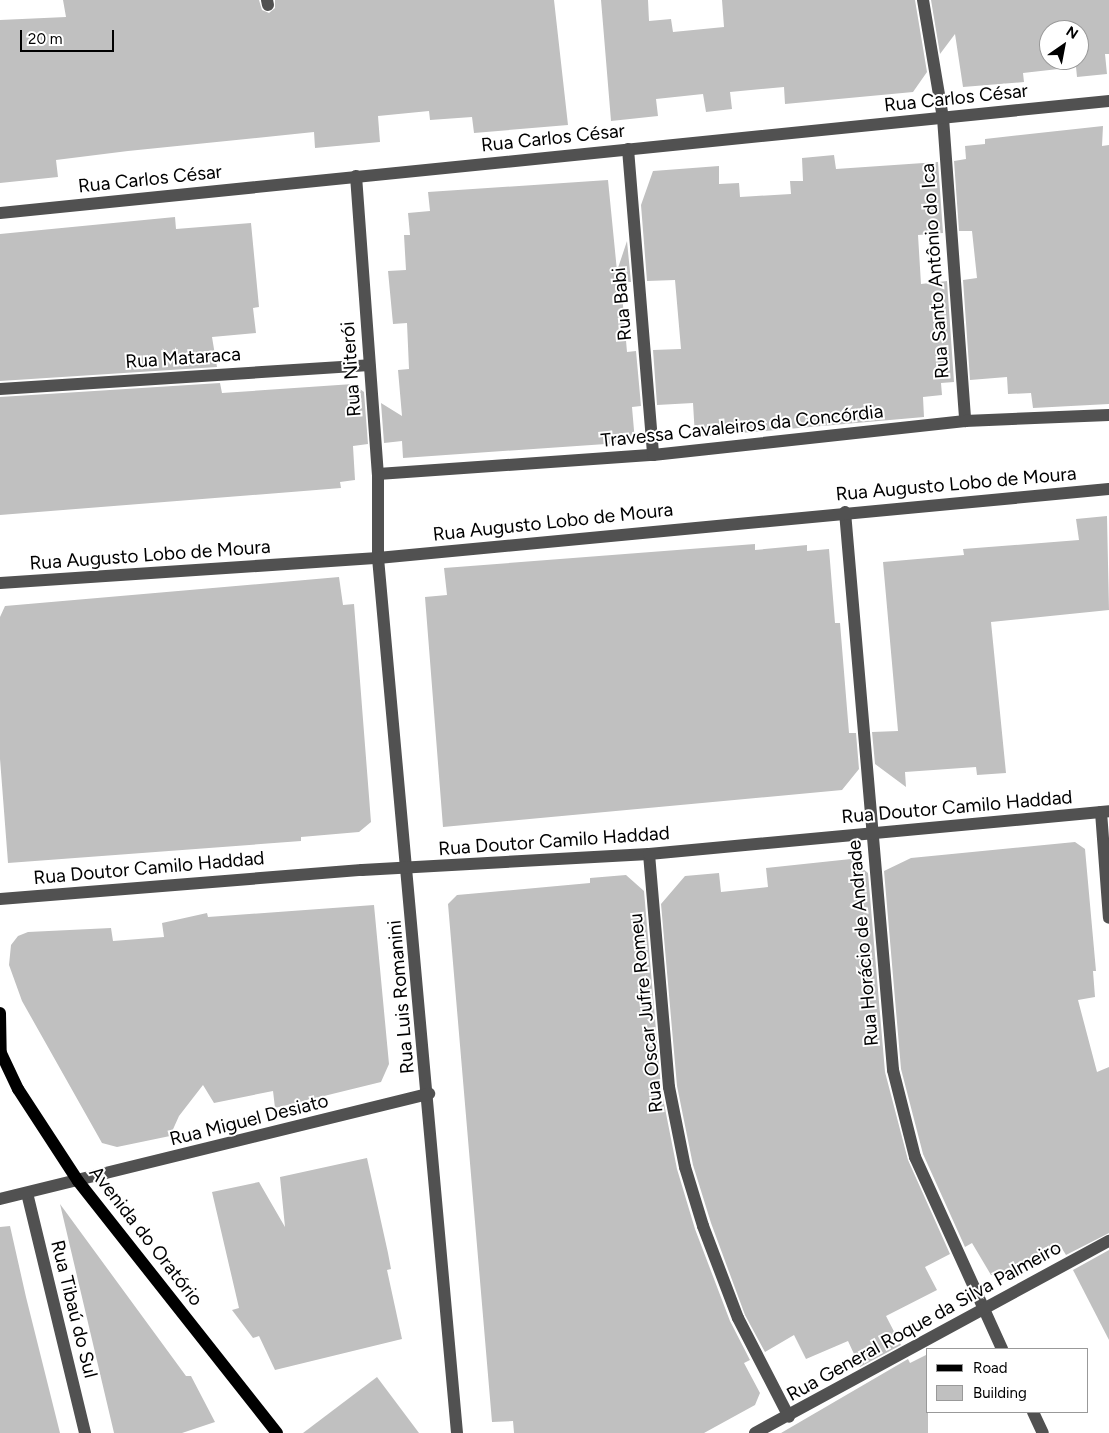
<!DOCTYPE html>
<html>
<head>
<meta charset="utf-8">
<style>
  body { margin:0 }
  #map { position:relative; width:1109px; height:1433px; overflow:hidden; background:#fff; font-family:Figtree,sans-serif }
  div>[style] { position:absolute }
  .building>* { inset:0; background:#c0c0c0 }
  .minor>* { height:12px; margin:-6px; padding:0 6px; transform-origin:6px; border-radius:6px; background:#515151 }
  .major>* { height:12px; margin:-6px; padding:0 6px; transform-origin:6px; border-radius:6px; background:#000 }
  span { translate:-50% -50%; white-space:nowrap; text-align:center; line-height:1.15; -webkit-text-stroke:4px #fff; paint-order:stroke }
  .street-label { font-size:19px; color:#000 }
  .legend { position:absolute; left:926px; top:1348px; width:162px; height:65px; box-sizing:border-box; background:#fff; border:1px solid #999; margin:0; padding:6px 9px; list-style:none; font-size:15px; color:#000 }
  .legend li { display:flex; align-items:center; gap:10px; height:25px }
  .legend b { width:25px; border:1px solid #999 }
  .north { position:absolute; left:1039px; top:20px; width:50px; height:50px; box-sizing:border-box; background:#fff; border:1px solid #999; border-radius:50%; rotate:33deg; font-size:14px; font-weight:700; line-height:20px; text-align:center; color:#000 }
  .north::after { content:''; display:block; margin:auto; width:18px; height:22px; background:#000; clip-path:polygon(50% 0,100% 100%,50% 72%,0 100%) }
  .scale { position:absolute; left:20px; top:30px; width:94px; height:22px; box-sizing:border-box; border:2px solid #000; border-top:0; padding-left:6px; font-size:15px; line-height:18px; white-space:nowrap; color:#000; -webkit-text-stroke:4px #fff; paint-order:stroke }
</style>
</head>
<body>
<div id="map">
  <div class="building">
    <i style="clip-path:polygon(63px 0,259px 0,262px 10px,269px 13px,275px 8px,275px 0,554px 0,568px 125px,474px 133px,472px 117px,430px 120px,429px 111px,378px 116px,380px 142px,315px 148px,314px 132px,128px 151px,56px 160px,58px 177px,0 183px,0 20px,66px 17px)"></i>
    <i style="clip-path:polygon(601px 0,648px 0,649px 21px,671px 19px,673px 32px,724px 27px,722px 0,915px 0,927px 72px,913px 92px,785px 104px,784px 87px,730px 92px,732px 109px,706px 112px,703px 94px,656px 99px,658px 116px,611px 121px)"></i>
    <i style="clip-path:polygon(evenodd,931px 0,1109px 0,1109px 54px,1105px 54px,1107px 74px,1077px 77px,1076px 67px,1023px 73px,1024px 82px,963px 87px,955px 34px,940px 54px,931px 0,1049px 30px,1079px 30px,1079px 60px,1049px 60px,1049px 30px)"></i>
    <i style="clip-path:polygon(1103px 126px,1102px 146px,1109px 145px,1109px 404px,1033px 408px,1031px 393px,1008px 394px,1007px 377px,970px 380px,963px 280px,977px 278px,972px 231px,959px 231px,954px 161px,966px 159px,965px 146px,985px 144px,985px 139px)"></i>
    <i style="clip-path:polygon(834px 155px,836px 169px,938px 162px,943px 233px,918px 235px,921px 284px,947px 281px,954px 382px,941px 383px,942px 395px,923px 397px,924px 417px,695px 437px,693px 403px,657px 405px,653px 350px,681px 349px,675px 280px,647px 281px,641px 205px,653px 171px,719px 166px,719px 184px,739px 183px,740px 197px,791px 194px,790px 181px,803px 181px,802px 158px)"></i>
    <i style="clip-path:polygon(608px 180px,617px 271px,627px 241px,631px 282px,621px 282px,627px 352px,636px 351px,641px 406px,632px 407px,635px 442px,403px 458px,402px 441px,384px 443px,381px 403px,402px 416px,398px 370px,409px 369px,407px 323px,393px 324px,388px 271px,406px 270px,404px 235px,410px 235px,408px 213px,430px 211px,428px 192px)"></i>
    <i style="clip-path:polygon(175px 217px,176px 229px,251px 223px,259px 307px,253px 308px,256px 333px,212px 337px,217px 367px,0 381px,0 234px)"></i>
    <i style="clip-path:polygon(220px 383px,222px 393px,353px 384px,364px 392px,368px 444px,353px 446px,355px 480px,340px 482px,341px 488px,0 515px,0 397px)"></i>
    <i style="clip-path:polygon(1107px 516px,1109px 610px,991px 622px,1006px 773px,977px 775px,976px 767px,905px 772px,906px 787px,875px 764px,872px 732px,898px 731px,883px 562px,964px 555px,963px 549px,1079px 540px,1076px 519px)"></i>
    <i style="clip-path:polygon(755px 544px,755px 550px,807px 545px,807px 551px,829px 549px,835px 623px,840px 623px,849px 733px,856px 733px,859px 769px,842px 790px,443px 827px,425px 597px,447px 595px,444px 568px)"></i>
    <i style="clip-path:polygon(339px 577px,343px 605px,354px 604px,371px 822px,359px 832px,301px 837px,301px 841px,8px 863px,0 759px,0 617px,5px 606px)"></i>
    <i style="clip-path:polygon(1075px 842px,1085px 849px,1096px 971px,1093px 971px,1095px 997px,1078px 1000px,1097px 1072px,1109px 1067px,1109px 1233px,1066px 1255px,1061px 1247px,1004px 1276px,991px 1275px,972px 1243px,965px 1247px,923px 1154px,901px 1069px,884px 871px,911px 858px)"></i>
    <i style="clip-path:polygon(851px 859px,868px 873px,885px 1072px,908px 1160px,950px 1254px,925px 1267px,937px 1290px,886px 1316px,901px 1345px,860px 1367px,848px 1341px,806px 1359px,794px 1335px,765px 1352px,745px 1315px,711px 1223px,693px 1165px,677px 1086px,661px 904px,685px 876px,719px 873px,721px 892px,768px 887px,766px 868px)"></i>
    <i style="clip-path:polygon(626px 875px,644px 891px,661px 1088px,677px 1169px,695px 1229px,730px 1321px,750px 1360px,744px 1363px,760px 1393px,755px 1405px,704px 1433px,514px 1433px,513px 1421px,492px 1422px,448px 904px,457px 895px,590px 883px,590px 878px)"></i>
    <i style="clip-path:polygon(374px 905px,389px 1064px,381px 1082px,275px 1108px,273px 1091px,214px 1103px,203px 1085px,179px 1116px,170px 1136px,117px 1147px,102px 1143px,22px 1001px,9px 965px,11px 945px,18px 936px,28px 932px,111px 928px,113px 941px,164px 937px,162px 923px,207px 913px,208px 917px)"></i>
    <i style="clip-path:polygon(367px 1158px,388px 1253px,391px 1269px,387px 1270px,402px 1339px,275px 1370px,259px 1336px,253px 1338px,232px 1310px,239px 1308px,212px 1192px,259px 1182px,285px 1227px,280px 1177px)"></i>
    <i style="clip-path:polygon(60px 1204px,186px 1376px,191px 1376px,215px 1422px,182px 1433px,114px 1433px)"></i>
    <i style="clip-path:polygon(10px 1226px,26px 1297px,60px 1433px,0 1433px,0 1227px)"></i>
    <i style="clip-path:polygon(1109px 1250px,1109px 1340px,1073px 1270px)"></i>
    <i style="clip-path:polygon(928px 1354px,928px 1433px,781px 1433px,908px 1359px,910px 1363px)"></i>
    <i style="clip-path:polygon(377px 1377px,419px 1433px,303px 1433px)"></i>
  </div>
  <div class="minor">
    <i style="left:267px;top:0;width:5px;rotate:79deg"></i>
    <i style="left:923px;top:0;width:120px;rotate:80.4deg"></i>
    <i style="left:943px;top:118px;width:304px;rotate:85.8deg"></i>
    <i style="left:628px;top:149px;width:307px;rotate:85.3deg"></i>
    <i style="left:356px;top:176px;width:299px;rotate:85.8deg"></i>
    <i style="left:378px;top:474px;width:84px;rotate:90deg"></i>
    <i style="left:378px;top:558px;width:879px;rotate:84.84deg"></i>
    <i style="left:0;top:213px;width:1115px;rotate:-5.77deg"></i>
    <i style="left:0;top:389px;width:370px;rotate:-3.7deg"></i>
    <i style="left:378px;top:474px;width:276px;rotate:-4deg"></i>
    <i style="left:653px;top:455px;width:314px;rotate:-6.2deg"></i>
    <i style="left:965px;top:421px;width:144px;rotate:-2.4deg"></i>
    <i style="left:845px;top:512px;width:560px;rotate:85.08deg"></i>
    <i style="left:893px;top:1070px;width:90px;rotate:75.8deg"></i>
    <i style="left:915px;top:1157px;width:211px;rotate:65.6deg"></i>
    <i style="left:0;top:583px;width:379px;rotate:-3.8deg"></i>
    <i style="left:378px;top:558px;width:734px;rotate:-5.39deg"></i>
    <i style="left:1101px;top:812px;width:106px;rotate:85.7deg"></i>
    <i style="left:649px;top:854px;width:234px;rotate:85.1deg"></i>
    <i style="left:669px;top:1087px;width:82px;rotate:78.7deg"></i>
    <i style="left:685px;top:1167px;width:62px;rotate:73deg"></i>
    <i style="left:703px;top:1226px;width:98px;rotate:69.2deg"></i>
    <i style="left:738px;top:1318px;width:111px;rotate:62.7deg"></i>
    <i style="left:0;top:899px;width:363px;rotate:-4.6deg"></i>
    <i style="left:362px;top:870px;width:287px;rotate:-3.2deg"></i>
    <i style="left:649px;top:854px;width:462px;rotate:-5.3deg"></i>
    <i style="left:27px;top:1193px;width:247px;rotate:76.4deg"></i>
    <i style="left:0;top:1199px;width:442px;rotate:-13.8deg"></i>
    <i style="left:1033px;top:1412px;width:23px;rotate:65deg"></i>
    <i style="left:755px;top:1433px;width:403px;rotate:-28.5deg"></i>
  </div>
  <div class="major">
    <i style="left:0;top:1013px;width:39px;rotate:89deg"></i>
    <i style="left:0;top:1051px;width:42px;rotate:64.7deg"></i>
    <i style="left:18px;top:1089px;width:110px;rotate:56.9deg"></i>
    <i style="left:78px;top:1181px;width:321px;rotate:51.7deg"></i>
  </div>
  <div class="street-label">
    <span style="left:956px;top:98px;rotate:-6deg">Rua Carlos César</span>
    <span style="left:553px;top:138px;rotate:-6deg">Rua Carlos César</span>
    <span style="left:150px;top:179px;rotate:-6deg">Rua Carlos César</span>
    <span style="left:935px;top:271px;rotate:-94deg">Rua Santo Antônio do Ica</span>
    <span style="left:622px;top:304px;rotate:-95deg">Rua Babi</span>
    <span style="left:183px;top:358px;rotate:-4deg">Rua Mataraca</span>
    <span style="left:351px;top:369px;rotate:-94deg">Rua Niterói</span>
    <span style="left:742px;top:426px;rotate:-6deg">Travessa Cavaleiros da Concórdia</span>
    <span style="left:956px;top:484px;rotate:-5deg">Rua Augusto Lobo de Moura</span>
    <span style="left:553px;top:522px;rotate:-6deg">Rua Augusto Lobo de Moura</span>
    <span style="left:150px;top:555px;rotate:-4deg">Rua Augusto Lobo de Moura</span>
    <span style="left:957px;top:807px;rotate:-5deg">Rua Doutor Camilo Haddad</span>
    <span style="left:554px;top:841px;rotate:-4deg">Rua Doutor Camilo Haddad</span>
    <span style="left:149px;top:868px;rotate:-5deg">Rua Doutor Camilo Haddad</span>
    <span style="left:863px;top:943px;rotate:-95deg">Rua Horácio de Andrade</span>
    <span style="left:401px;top:997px;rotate:-95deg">Rua Luis Romanini</span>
    <span style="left:646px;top:1013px;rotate:-96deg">Rua Oscar Jufre Romeu</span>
    <span style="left:249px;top:1120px;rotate:-14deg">Rua Miguel Desiato</span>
    <span style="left:146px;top:1236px;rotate:52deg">Avenida do Oratório</span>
    <span style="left:74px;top:1309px;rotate:76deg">Rua Tibaú do Sul</span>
    <span style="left:924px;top:1321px;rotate:-29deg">Rua General Roque da Silva Palmeiro</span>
  </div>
  <ul class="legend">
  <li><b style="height:6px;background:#000"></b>Road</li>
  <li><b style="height:14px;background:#c0c0c0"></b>Building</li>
  </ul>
  <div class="north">N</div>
  <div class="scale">20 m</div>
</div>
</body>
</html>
